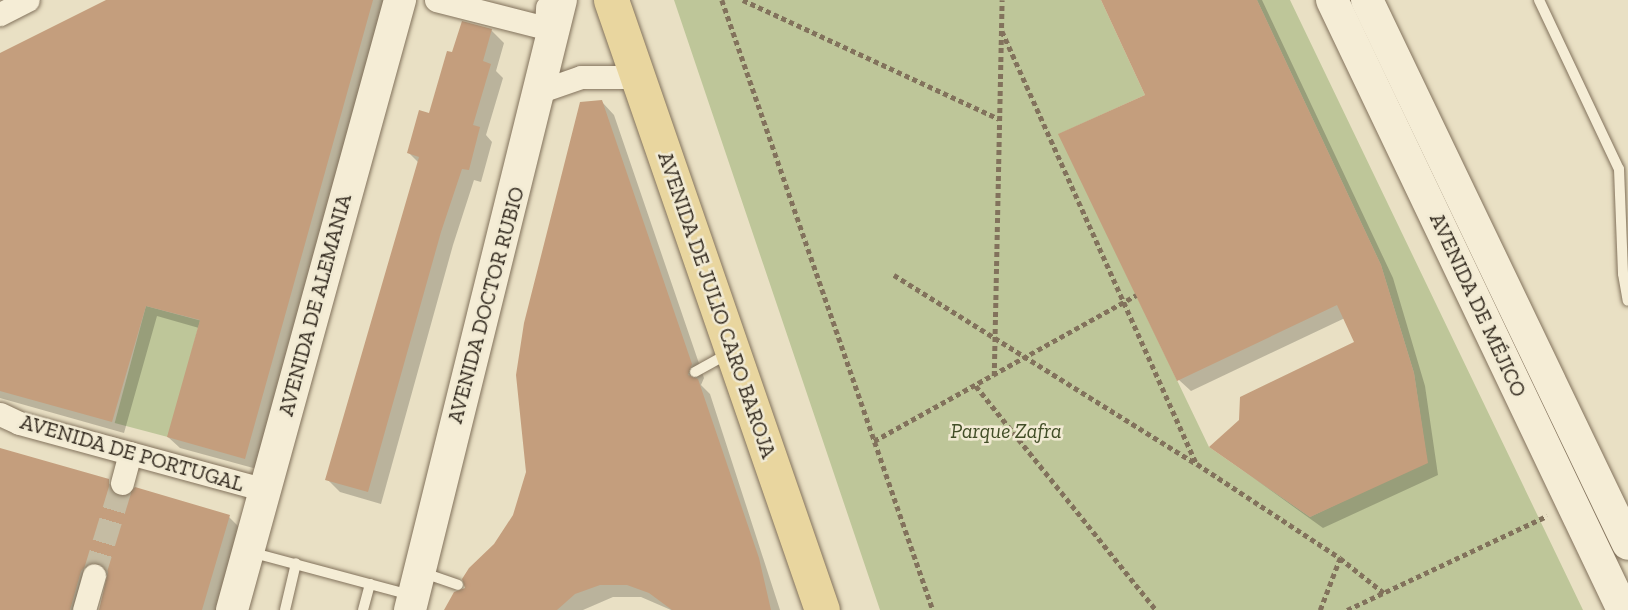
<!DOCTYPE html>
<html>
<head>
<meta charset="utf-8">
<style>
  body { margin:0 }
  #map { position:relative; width:1628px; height:610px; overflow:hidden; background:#e9e0c4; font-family:"Zilla Slab",serif }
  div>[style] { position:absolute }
  .green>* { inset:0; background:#bec699; transform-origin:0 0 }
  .shadow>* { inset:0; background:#0003 }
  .building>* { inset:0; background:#c49e7d }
  .street-tunnel>* { height:23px; margin-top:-11.5px; transform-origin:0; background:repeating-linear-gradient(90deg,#c5bca3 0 23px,transparent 0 34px) }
  .path>* { height:4.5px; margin-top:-2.25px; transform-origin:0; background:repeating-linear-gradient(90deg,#82725c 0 5px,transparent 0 8.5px) }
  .roads { filter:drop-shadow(0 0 2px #82725c) drop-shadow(0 0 2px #82725c) }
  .lane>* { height:10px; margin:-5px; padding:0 5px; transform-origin:5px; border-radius:5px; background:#f5edd6 }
  .street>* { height:23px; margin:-11.5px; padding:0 11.5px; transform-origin:11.5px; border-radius:11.5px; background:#f5edd6 }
  .secondary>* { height:32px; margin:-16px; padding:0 16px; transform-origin:16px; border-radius:16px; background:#f5edd6 }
  .primary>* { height:35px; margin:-17.5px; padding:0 17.5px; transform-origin:17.5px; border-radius:17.5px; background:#e9d69f }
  span { translate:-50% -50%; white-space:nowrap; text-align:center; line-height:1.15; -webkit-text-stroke:5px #f1ead3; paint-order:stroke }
  .street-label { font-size:21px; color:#332a1f }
  .park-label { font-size:21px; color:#424e27; font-style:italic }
</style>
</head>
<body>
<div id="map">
  <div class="green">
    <i style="clip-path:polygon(674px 0,1101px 0,1145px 95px,1059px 134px,1209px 447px,1310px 517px,1427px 461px,1414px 373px,1381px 265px,1257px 0,1290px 0,1583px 610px,880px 610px)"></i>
    <i style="left:146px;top:306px;width:56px;height:121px;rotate:15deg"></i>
  </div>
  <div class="shadow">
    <i style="clip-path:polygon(110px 0,387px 0,257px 469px,180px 448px,168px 437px,199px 328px,157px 316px,124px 433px,0 398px,0 55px)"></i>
    <i style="clip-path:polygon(1102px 0,1262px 0,1393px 278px,1425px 386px,1438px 475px,1323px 528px,1212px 448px,1357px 343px,1345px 318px,1191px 391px,1179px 380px,1148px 95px)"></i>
    <i style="clip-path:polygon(491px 30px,504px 43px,496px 71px,503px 78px,486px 135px,492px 142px,481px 182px,474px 180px,453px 245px,381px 504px,340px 492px,327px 479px,419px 163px,409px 153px,430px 115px,454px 54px)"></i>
    <i style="clip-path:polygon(602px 102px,614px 115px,704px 378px,701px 385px,710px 394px,780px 610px,671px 610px,641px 597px,613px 597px,583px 610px,451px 610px,515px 516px,528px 472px)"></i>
    <i style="clip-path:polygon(0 451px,106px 480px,122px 498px,229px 517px,240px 528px,216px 610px,100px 610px,109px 578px,101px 572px,83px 610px,0 610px)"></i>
  </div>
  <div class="building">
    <i style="clip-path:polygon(106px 0,373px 0,245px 459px,167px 437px,200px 320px,146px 306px,112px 422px,0 391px,0 53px)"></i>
    <i style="clip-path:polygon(1101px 0,1257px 0,1381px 265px,1414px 373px,1428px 463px,1310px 517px,1209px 447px,1239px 420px,1240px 397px,1354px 342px,1337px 305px,1177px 381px,1058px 134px,1145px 95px)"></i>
    <i style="clip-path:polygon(462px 21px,492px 29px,483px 61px,491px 64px,473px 125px,480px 127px,469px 170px,462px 169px,441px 232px,368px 492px,325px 480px,419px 157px,407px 153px,419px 110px,429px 113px,447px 51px,452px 52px)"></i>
    <i style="clip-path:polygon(602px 100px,692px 364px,688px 375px,698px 379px,759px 558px,771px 610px,672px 610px,649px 593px,627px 585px,600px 585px,575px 594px,557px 610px,444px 610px,454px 592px,465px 588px,462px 579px,469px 568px,494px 544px,513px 515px,526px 472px,516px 375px,524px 323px,580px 102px)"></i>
    <i style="clip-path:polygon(0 448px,109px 479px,109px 487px,118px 496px,126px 496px,135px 487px,230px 515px,202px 610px,99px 610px,108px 572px,104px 565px,91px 561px,81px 571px,70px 610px,0 610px)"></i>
  </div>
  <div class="street-tunnel">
    <i style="left:94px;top:575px;width:96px;rotate:-73.1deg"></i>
  </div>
  <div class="path">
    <i style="left:722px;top:0;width:645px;rotate:70.92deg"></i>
    <i style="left:743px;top:0;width:282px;rotate:24.9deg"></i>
    <i style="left:1002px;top:31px;width:475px;rotate:65.8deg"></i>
    <i style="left:894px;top:275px;width:357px;rotate:32deg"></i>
    <i style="left:1197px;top:464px;width:171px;rotate:33.3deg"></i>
    <i style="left:1340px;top:558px;width:56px;rotate:38.5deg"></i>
    <i style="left:994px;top:376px;width:376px;rotate:-88.8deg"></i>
    <i style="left:976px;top:386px;width:287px;rotate:51.2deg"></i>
    <i style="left:874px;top:441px;width:300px;rotate:-29.1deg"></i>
    <i style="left:1320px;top:610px;width:56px;rotate:-69deg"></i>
    <i style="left:1347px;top:610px;width:221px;rotate:-25.2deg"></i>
  </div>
  <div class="roads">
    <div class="lane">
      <i style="left:1539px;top:0;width:187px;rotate:64.7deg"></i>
      <i style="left:1619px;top:169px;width:105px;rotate:87.8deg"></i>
      <i style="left:1623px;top:274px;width:27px;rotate:80deg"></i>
      <i style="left:695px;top:372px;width:37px;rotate:-29deg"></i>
      <i style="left:250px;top:552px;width:167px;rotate:15deg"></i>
      <i style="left:421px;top:572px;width:39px;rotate:19deg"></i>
      <i style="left:285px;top:610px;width:48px;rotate:-76.8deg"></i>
      <i style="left:363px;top:610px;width:27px;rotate:-75deg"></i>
    </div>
    <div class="street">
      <i style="left:436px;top:0;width:114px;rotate:14.3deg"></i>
      <i style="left:546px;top:28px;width:21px;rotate:-87deg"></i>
      <i style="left:0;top:14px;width:31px;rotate:-27deg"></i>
      <i style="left:541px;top:91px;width:42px;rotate:-19.3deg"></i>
      <i style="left:581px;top:77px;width:57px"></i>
      <i style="left:0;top:414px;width:21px;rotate:25deg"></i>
      <i style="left:19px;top:423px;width:255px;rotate:15.2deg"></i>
      <i style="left:122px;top:483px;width:31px;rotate:-75deg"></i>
      <i style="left:84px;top:610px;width:36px;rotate:-74deg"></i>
    </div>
    <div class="secondary">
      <i style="left:1332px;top:0;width:676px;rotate:64.5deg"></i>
      <i style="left:1367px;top:0;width:603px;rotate:64.37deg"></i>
      <i style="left:232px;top:610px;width:633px;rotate:-74.6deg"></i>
      <i style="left:410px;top:610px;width:628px;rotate:-76.1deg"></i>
    </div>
    <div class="primary">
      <i style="left:611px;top:0;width:645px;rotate:70.92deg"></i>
    </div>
  </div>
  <div class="street-label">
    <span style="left:315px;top:305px;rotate:-75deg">AVENIDA DE ALEMANIA</span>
    <span style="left:486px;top:305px;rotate:-75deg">AVENIDA DOCTOR RUBIO</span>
    <span style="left:717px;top:305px;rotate:71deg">AVENIDA DE JULIO CARO BAROJA</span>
    <span style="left:1478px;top:305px;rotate:65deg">AVENIDA DE MÉJICO</span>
    <span style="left:132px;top:453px;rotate:16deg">AVENIDA DE PORTUGAL</span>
  </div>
  <div class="park-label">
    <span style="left:1006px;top:431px">Parque Zafra</span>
  </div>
</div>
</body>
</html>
